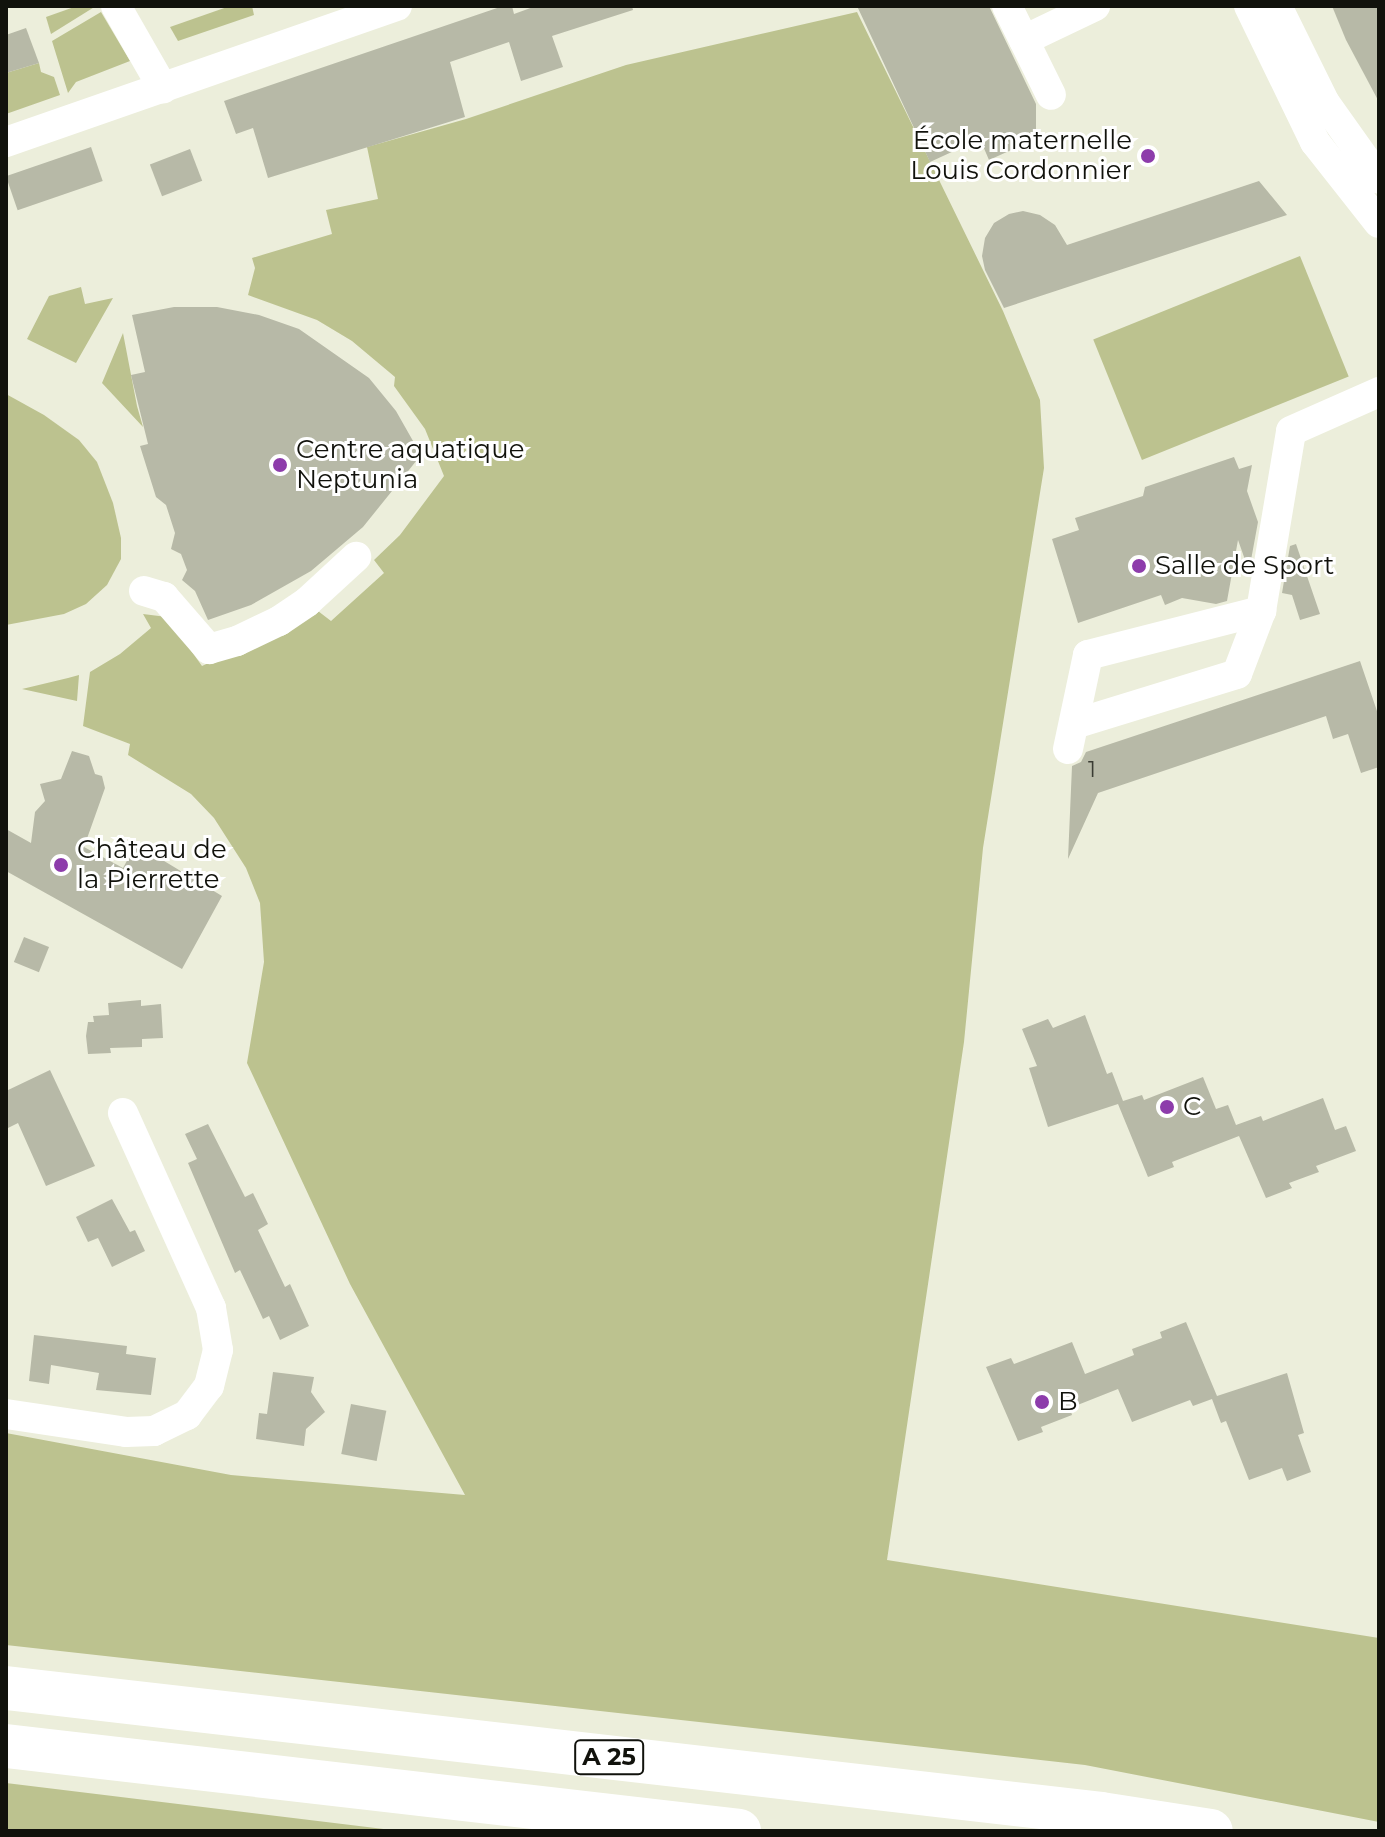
<!DOCTYPE html>
<html>
<head>
<meta charset="utf-8">
<style>
  body { margin:0 }
  #map { position:relative; width:1385px; height:1837px; overflow:hidden; background:#eceedb; font-family:Montserrat,sans-serif }
  div>[style] { position:absolute }
  .green>* { inset:0; background:#bcc28f; transform-origin:0 0 }
  .building>* { inset:0; background:#b7b9a7; transform-origin:0 0 }
  .minor>* { height:30px; margin:-15px; padding:0 15px; transform-origin:15px; border-radius:15px; background:#fff }
  .highway>* { height:44px; margin:-22px; padding:0 22px; transform-origin:22px; border-radius:22px; background:#fff }
  .dots>* { width:22px; height:22px; translate:-50% -50%; box-sizing:border-box; border:4px solid #fff; border-radius:50% }
  span { translate:-50% -50%; white-space:nowrap; text-align:center; line-height:1.15; -webkit-text-stroke:6px #fff; paint-order:stroke }
  .number-label { font-size:22px; color:#3a3c33 }
  .number-label span { -webkit-text-stroke-width:0 }
  .shield-label span { padding:2px 6px; background:#fff; border:2px solid; border-radius:6px; -webkit-text-stroke-width:0 }
  .shield-label { font-size:24px; color:#11120c; font-weight:700 }
  .poi-label { font-size:26px; color:#11120c }
  .right { translate:-100% -50%; text-align:right }
  .left { translate:0 -50%; text-align:left }
  .frame { position:absolute; inset:0; border:8px solid #11120c; pointer-events:none }
</style>
</head>
<body>
<div id="map">
  <div class="green">
    <i style="clip-path:polygon(77px 6px,96px 6px,51px 34px,46px 17px)"></i>
    <i style="clip-path:polygon(230px 6px,252px 6px,254px 15px,178px 41px,170px 27px)"></i>
    <i style="clip-path:polygon(101px 12px,130px 61px,76px 82px,68px 93px,52px 41px)"></i>
    <i style="clip-path:polygon(857px 12px,1003px 311px,1040px 400px,1044px 468px,983px 848px,964px 1042px,887px 1560px,1379px 1638px,1379px 1822px,1085px 1765px,6px 1645px,6px 1433px,231px 1475px,465px 1495px,350px 1284px,247px 1063px,264px 962px,260px 903px,246px 868px,214px 818px,191px 794px,128px 755px,130px 744px,83px 726px,90px 672px,120px 654px,151px 628px,143px 614px,167px 617px,202px 666px,318px 611px,331px 621px,384px 573px,374px 560px,400px 535px,444px 476px,425px 429px,394px 386px,395px 377px,352px 341px,317px 320px,248px 295px,255px 268px,252px 258px,332px 234px,326px 210px,378px 199px,367px 147px,466px 119px,626px 65px)"></i>
    <i style="clip-path:polygon(39px 63px,41px 72px,54px 77px,60px 95px,6px 114px,6px 73px)"></i>
    <i style="left:1300px;top:256px;width:130px;height:223px;rotate:68deg"></i>
    <i style="clip-path:polygon(81px 287px,85px 304px,113px 298px,76px 363px,27px 339px,49px 296px)"></i>
    <i style="clip-path:polygon(123px 333px,137px 406px,143px 427px,102px 383px)"></i>
    <i style="clip-path:polygon(6px 394px,44px 415px,79px 440px,97px 462px,113px 503px,121px 538px,121px 559px,107px 585px,86px 604px,64px 614px,6px 625px)"></i>
    <i style="clip-path:polygon(79px 675px,77px 701px,22px 689px,68px 678px)"></i>
    <i style="clip-path:polygon(6px 1783px,400px 1831px,6px 1831px)"></i>
  </div>
  <div class="building">
    <i style="clip-path:polygon(503px 6px,512px 6px,514px 14px,536px 6px,632px 6px,633px 10px,552px 36px,563px 67px,521px 81px,509px 42px,450px 62px,465px 117px,268px 178px,253px 128px,236px 134px,224px 101px)"></i>
    <i style="clip-path:polygon(857px 6px,989px 6px,1036px 104px,1036px 139px,989px 160px,980px 139px,930px 162px)"></i>
    <i style="clip-path:polygon(1332px 6px,1379px 6px,1379px 102px,1346px 40px)"></i>
    <i style="clip-path:polygon(26px 28px,39px 63px,6px 73px,6px 35px)"></i>
    <i style="left:91px;top:147px;width:36px;height:90px;rotate:71deg"></i>
    <i style="left:190px;top:149px;width:34px;height:43px;rotate:69deg"></i>
    <i style="clip-path:polygon(1259px 181px,1287px 215px,1004px 308px,985px 270px,982px 256px,985px 238px,994px 223px,1009px 214px,1023px 211px,1040px 215px,1055px 225px,1067px 245px)"></i>
    <i style="clip-path:polygon(174px 307px,217px 307px,259px 315px,299px 329px,369px 378px,396px 411px,421px 455px,363px 527px,311px 571px,251px 605px,208px 620px,195px 591px,182px 580px,187px 570px,181px 554px,171px 549px,175px 533px,166px 505px,156px 497px,140px 446px,148px 444px,131px 375px,145px 372px,132px 315px)"></i>
    <i style="clip-path:polygon(1234px 457px,1239px 469px,1252px 465px,1247px 491px,1258px 522px,1249px 571px,1238px 540px,1227px 601px,1216px 604px,1182px 598px,1165px 605px,1161px 595px,1078px 623px,1052px 539px,1079px 530px,1075px 518px,1143px 496px,1145px 487px)"></i>
    <i style="clip-path:polygon(1296px 544px,1320px 614px,1300px 620px,1292px 595px,1282px 593px,1290px 546px)"></i>
    <i style="clip-path:polygon(1360px 661px,1379px 717px,1379px 767px,1361px 773px,1348px 734px,1333px 739px,1326px 716px,1098px 793px,1068px 859px,1072px 766px,1081px 762px,1086px 752px)"></i>
    <i style="clip-path:polygon(72px 751px,89px 756px,95px 774px,102px 776px,105px 788px,84px 847px,123px 868px,136px 844px,222px 896px,182px 969px,6px 871px,6px 829px,31px 843px,35px 812px,45px 801px,40px 784px,61px 779px)"></i>
    <i style="left:24px;top:937px;width:27px;height:27px;rotate:22deg"></i>
    <i style="clip-path:polygon(141px 1000px,141px 1006px,161px 1004px,163px 1038px,142px 1039px,142px 1047px,110px 1048px,111px 1053px,88px 1054px,86px 1036px,88px 1022px,94px 1022px,93px 1016px,109px 1015px,108px 1003px)"></i>
    <i style="clip-path:polygon(1085px 1015px,1107px 1074px,1112px 1072px,1123px 1101px,1142px 1095px,1144px 1100px,1203px 1077px,1216px 1109px,1228px 1105px,1236px 1125px,1261px 1116px,1263px 1121px,1323px 1098px,1335px 1130px,1346px 1126px,1356px 1151px,1316px 1166px,1319px 1172px,1289px 1183px,1292px 1188px,1266px 1198px,1239px 1136px,1172px 1162px,1174px 1167px,1148px 1177px,1118px 1104px,1048px 1127px,1029px 1068px,1037px 1066px,1022px 1029px,1048px 1019px,1053px 1028px)"></i>
    <i style="clip-path:polygon(50px 1070px,95px 1166px,46px 1186px,18px 1123px,6px 1129px,6px 1091px)"></i>
    <i style="clip-path:polygon(208px 1124px,245px 1197px,253px 1193px,268px 1224px,258px 1230px,285px 1287px,290px 1284px,309px 1326px,280px 1340px,269px 1316px,263px 1319px,240px 1270px,235px 1273px,188px 1163px,197px 1159px,185px 1134px)"></i>
    <i style="clip-path:polygon(112px 1199px,130px 1232px,135px 1230px,145px 1251px,112px 1267px,98px 1238px,88px 1242px,76px 1217px)"></i>
    <i style="clip-path:polygon(1186px 1322px,1217px 1396px,1287px 1373px,1304px 1433px,1298px 1435px,1311px 1472px,1287px 1481px,1282px 1468px,1249px 1480px,1226px 1421px,1221px 1423px,1212px 1399px,1193px 1406px,1190px 1400px,1132px 1422px,1118px 1389px,1070px 1408px,1072px 1415px,1041px 1427px,1043px 1432px,1018px 1441px,986px 1367px,1011px 1358px,1014px 1364px,1072px 1342px,1085px 1374px,1134px 1355px,1132px 1349px,1162px 1338px,1160px 1332px)"></i>
    <i style="clip-path:polygon(34px 1335px,127px 1346px,126px 1354px,156px 1358px,151px 1395px,96px 1390px,99px 1373px,51px 1365px,49px 1384px,29px 1381px)"></i>
    <i style="clip-path:polygon(273px 1372px,314px 1377px,311px 1392px,325px 1412px,306px 1429px,304px 1446px,256px 1439px,259px 1413px,267px 1414px)"></i>
    <i style="left:351px;top:1404px;width:36px;height:51px;rotate:11deg"></i>
  </div>
  <div class="minor">
    <i style="left:116px;top:6px;width:95px;rotate:60.2deg"></i>
    <i style="left:1007px;top:6px;width:99px;rotate:63.7deg"></i>
    <i style="left:1249px;top:6px;width:151px;rotate:64.1deg"></i>
    <i style="left:1315px;top:142px;width:103px;rotate:51.7deg"></i>
    <i style="left:1277px;top:6px;width:108px;rotate:63.7deg"></i>
    <i style="left:1325px;top:103px;width:93px;rotate:54.6deg"></i>
    <i style="left:1024px;top:40px;width:79px;rotate:-25.6deg"></i>
    <i style="left:6px;top:142px;width:414px;rotate:-19.2deg"></i>
    <i style="left:144px;top:591px;width:21px;rotate:17deg"></i>
    <i style="left:164px;top:597px;width:69px;rotate:49.1deg"></i>
    <i style="left:209px;top:649px;width:29px;rotate:-16deg"></i>
    <i style="left:237px;top:641px;width:47px;rotate:-25.5deg"></i>
    <i style="left:279px;top:621px;width:34px;rotate:-34deg"></i>
    <i style="left:307px;top:602px;width:67px;rotate:-42.6deg"></i>
    <i style="left:1261px;top:611px;width:182px;rotate:-80.5deg"></i>
    <i style="left:1291px;top:431px;width:96px;rotate:-23.9deg"></i>
    <i style="left:1068px;top:749px;width:96px;rotate:-78deg"></i>
    <i style="left:1088px;top:655px;width:179px;rotate:-14.3deg"></i>
    <i style="left:1261px;top:611px;width:67px;rotate:110.9deg"></i>
    <i style="left:1237px;top:674px;width:170px;rotate:162.9deg"></i>
    <i style="left:6px;top:1414px;width:121px;rotate:8.5deg"></i>
    <i style="left:126px;top:1432px;width:28px;rotate:-2deg"></i>
    <i style="left:154px;top:1431px;width:37px;rotate:-26deg"></i>
    <i style="left:187px;top:1415px;width:36px;rotate:-53deg"></i>
    <i style="left:209px;top:1386px;width:37px;rotate:-76deg"></i>
    <i style="left:218px;top:1350px;width:43px;rotate:-99.5deg"></i>
    <i style="left:211px;top:1308px;width:214px;rotate:-114.3deg"></i>
  </div>
  <div class="highway">
    <i style="left:6px;top:1688px;width:1102px;rotate:6.56deg"></i>
    <i style="left:1101px;top:1814px;width:111px;rotate:8.8deg"></i>
    <i style="left:6px;top:1746px;width:738px;rotate:6.61deg"></i>
  </div>
  <div class="dots">
    <i style="left:1148px;top:156px;background:#8d3cab"></i>
    <i style="left:280px;top:465px;background:#8d3cab"></i>
    <i style="left:1139px;top:566px;background:#8d3cab"></i>
    <i style="left:61px;top:865px;background:#8d3cab"></i>
    <i style="left:1167px;top:1107px;background:#8d3cab"></i>
    <i style="left:1042px;top:1402px;background:#8d3cab"></i>
  </div>
  <div class="number-label">
    <span style="left:1092px;top:770px">1</span>
  </div>
  <div class="shield-label">
    <span style="left:609px;top:1757px">A 25</span>
  </div>
  <div class="poi-label">
    <span class="right" style="left:1132px;top:156px">École maternelle<br>Louis Cordonnier</span>
    <span class="left" style="left:296px;top:465px">Centre aquatique<br>Neptunia</span>
    <span class="left" style="left:1155px;top:566px">Salle de Sport</span>
    <span class="left" style="left:77px;top:865px">Château de<br>la Pierrette</span>
    <span class="left" style="left:1183px;top:1107px">C</span>
    <span class="left" style="left:1058px;top:1402px">B</span>
  </div>
  <div class="frame"></div>
</div>
</body>
</html>
